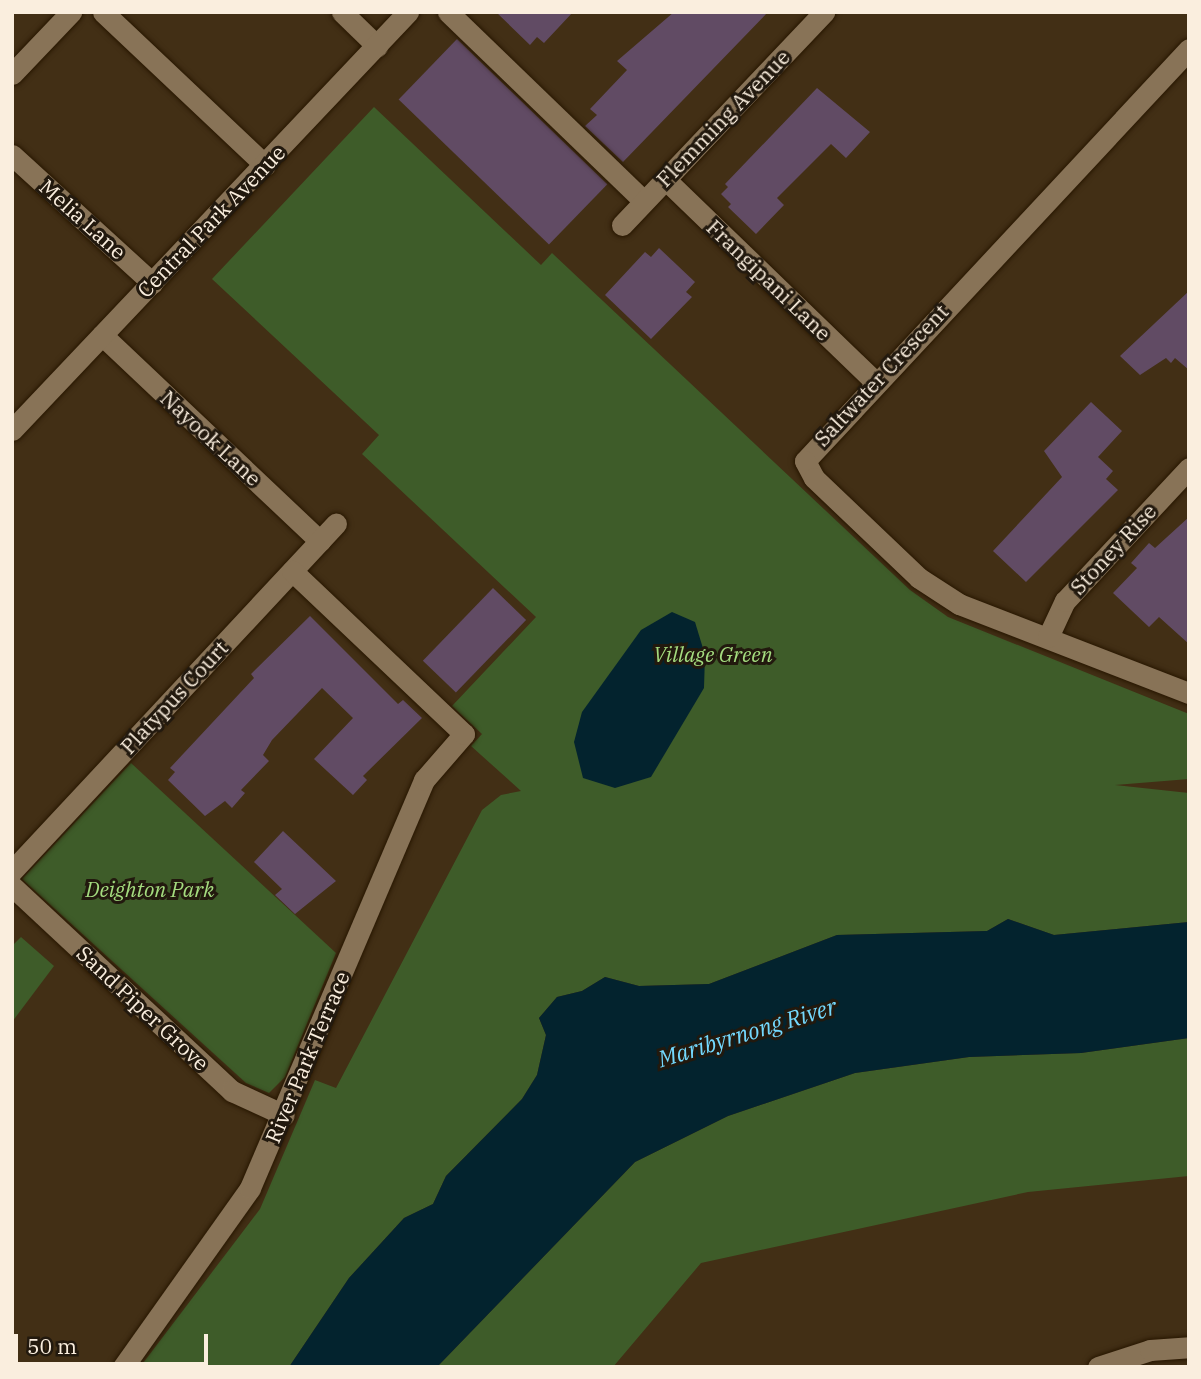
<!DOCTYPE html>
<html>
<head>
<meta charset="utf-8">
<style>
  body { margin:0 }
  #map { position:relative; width:1201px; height:1379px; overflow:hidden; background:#422f15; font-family:"IBM Plex Serif",serif }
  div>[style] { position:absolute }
  .green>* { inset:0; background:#3e5c29 }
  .water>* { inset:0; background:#03232e }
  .building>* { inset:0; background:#614b64; transform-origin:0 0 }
  .roads { filter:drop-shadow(0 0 2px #281700) drop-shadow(0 0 2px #281700) }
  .minor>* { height:21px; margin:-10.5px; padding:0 10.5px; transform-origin:10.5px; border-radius:10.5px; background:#887357 }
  span { translate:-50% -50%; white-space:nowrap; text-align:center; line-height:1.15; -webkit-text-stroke:6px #22190e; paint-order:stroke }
  .street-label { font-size:21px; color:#faeede }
  .park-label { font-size:21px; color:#a4dc7f; font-style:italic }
  .water-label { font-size:23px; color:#73d8fd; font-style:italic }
  .frame { position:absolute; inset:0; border:14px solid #faeede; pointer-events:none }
  .scale { position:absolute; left:14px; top:1334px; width:194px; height:32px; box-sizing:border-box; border:4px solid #faeede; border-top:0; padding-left:9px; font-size:21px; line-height:24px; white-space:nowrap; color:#faeede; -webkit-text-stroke:5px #22190e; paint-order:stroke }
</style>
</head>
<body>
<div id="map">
  <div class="green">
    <i style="clip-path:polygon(374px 107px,541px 265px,552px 253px,910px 590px,948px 617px,1189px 714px,1189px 779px,1115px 785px,1189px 793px,1189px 922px,1054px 935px,1008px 919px,987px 931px,837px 935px,709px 984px,639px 986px,605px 977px,582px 991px,557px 997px,539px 1018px,546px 1035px,537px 1075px,522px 1099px,446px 1176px,433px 1204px,404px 1218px,349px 1278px,289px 1367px,140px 1367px,260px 1209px,315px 1080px,336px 1088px,482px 810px,501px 795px,521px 791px,471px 746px,482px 734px,452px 706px,536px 617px,362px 454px,379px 435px,212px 279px)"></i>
    <i style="clip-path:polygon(131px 763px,336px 953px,285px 1077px,269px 1093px,246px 1083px,22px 879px)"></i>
    <i style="clip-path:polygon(21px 937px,54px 966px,12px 1022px,12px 946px)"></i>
    <i style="clip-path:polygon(1189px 1038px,1189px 1176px,1028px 1192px,701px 1263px,613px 1367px,437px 1367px,635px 1162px,728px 1116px,855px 1073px,969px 1057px,1081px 1053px)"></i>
  </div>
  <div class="water">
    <i style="clip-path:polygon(672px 612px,695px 622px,705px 655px,704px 688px,651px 777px,615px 788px,583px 778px,574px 742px,582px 712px,641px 630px)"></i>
    <i style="clip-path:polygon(1008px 919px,1054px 935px,1189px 922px,1189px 1038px,1081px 1053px,969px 1057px,855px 1073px,728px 1116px,635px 1162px,437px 1367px,289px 1367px,349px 1278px,404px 1218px,433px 1204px,446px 1176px,522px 1099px,537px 1075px,546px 1035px,539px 1018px,557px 997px,582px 991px,605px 977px,639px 986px,709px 984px,837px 935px,987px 931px)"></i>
  </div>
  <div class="building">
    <i style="clip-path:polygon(496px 12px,573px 12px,544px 43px,537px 37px,530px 45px)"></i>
    <i style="clip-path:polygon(674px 12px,768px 12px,623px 162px,585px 126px,597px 115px,590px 109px,627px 70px,617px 61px)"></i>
    <i style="left:457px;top:39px;width:209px;height:84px;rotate:44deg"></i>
    <i style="clip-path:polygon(817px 88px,870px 132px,846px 158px,831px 144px,777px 198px,784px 205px,756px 234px,728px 207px,731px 204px,721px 194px,728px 187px,725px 184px)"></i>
    <i style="clip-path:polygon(659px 248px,695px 282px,686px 292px,692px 297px,651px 339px,605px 295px,645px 252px,651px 257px)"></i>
    <i style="clip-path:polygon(1189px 291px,1189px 370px,1175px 358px,1171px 363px,1166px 358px,1140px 375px,1120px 356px)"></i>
    <i style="clip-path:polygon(1091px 402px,1122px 431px,1098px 457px,1113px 471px,1106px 479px,1118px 490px,1026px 582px,993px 551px,1062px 477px,1044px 451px)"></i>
    <i style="clip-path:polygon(1189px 517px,1189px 644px,1159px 617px,1149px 627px,1113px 593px,1137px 568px,1131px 563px,1149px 543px,1155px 548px)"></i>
    <i style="left:493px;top:588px;width:46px;height:101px;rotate:44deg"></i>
    <i style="clip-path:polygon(310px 616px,398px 704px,403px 700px,422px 718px,363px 776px,367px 780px,353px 795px,314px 759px,353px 718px,322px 688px,272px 740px,263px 755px,269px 761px,241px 790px,245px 793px,232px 808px,225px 801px,205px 816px,168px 780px,175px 772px,170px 768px,254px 678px,251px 674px)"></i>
    <i style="clip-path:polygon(283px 831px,336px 881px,295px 914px,275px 895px,282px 889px,254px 862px)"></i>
  </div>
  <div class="roads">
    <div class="minor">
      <i style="left:103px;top:12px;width:223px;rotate:43.4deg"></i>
      <i style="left:342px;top:12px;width:49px;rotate:44.2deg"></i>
      <i style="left:448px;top:12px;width:272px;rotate:44deg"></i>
      <i style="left:1189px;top:49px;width:563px;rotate:132.99deg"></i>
      <i style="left:805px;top:461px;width:19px;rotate:62deg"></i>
      <i style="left:814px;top:478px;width:145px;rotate:43.6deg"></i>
      <i style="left:919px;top:578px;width:48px;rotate:33deg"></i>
      <i style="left:959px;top:604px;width:247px;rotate:21.2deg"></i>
      <i style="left:12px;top:74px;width:86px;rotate:-46.4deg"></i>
      <i style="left:12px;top:155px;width:190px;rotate:42.4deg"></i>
      <i style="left:665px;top:179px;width:291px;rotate:44deg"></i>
      <i style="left:622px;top:225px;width:294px;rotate:-46.5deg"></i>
      <i style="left:102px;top:335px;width:300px;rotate:43.4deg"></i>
      <i style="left:12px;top:430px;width:576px;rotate:-46.55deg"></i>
      <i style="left:1048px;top:637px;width:40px;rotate:-65deg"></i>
      <i style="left:1065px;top:601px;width:182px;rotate:-47deg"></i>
      <i style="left:12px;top:871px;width:475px;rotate:-47deg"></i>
      <i style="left:12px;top:886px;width:301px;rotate:43deg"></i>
      <i style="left:232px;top:1091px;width:57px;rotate:24.8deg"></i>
      <i style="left:123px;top:1367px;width:219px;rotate:-54.6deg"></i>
      <i style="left:250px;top:1188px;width:444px;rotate:-66.9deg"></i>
      <i style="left:424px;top:780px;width:61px;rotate:-49deg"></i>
      <i style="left:464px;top:734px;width:237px;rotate:-136.5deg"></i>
      <i style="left:1098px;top:1367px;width:55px;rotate:-18.1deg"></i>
      <i style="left:1150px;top:1350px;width:39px;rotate:-4deg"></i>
    </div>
  </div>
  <div class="street-label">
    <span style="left:723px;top:118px;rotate:-46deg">Flemming Avenue</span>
    <span style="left:83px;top:219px;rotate:42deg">Melia Lane</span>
    <span style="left:211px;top:221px;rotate:-46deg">Central Park Avenue</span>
    <span style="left:769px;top:280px;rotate:44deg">Frangipani Lane</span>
    <span style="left:881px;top:375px;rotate:-47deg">Saltwater Crescent</span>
    <span style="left:211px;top:438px;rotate:43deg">Nayook Lane</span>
    <span style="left:1113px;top:549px;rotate:-47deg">Stoney Rise</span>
    <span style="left:174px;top:697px;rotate:-47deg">Platypus Court</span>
    <span style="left:143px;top:1008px;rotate:43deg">Sand Piper Grove</span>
    <span style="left:307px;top:1057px;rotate:-67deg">River Park Terrace</span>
  </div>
  <div class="park-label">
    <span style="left:713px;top:654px">Village Green</span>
    <span style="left:150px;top:889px">Deighton Park</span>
  </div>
  <div class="water-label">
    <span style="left:747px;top:1032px;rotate:-17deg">Maribyrnong River</span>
  </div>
  <div class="frame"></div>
  <div class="scale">50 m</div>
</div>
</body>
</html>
